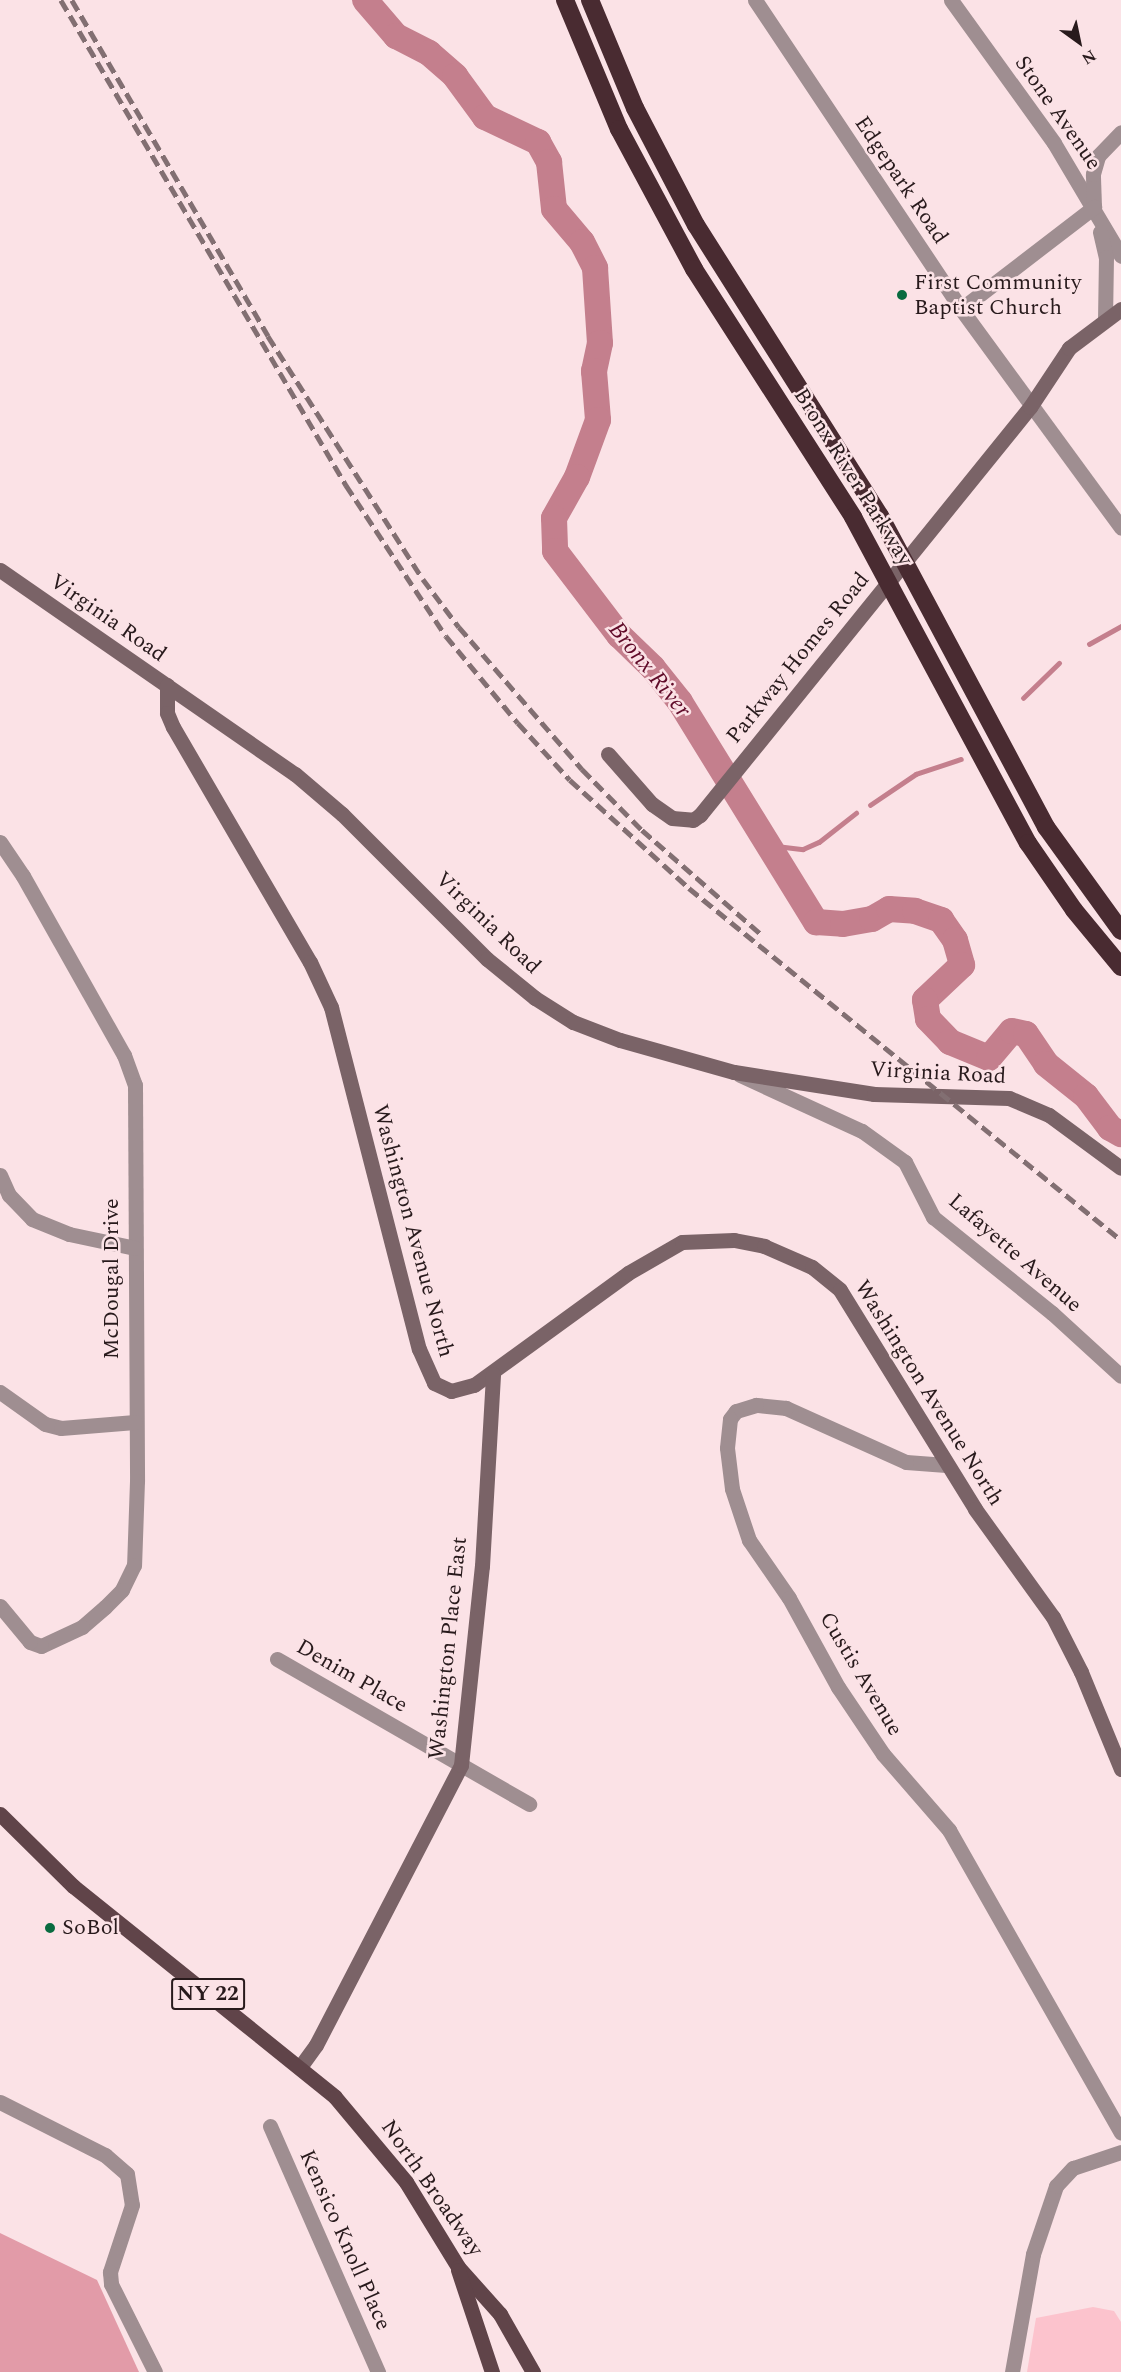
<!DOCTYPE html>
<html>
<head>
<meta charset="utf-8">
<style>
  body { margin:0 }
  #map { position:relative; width:1121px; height:2372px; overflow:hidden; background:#fbe2e6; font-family:Spectral,serif }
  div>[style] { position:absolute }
  .green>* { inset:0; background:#fcc3cd }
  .forest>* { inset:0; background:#e29ba8 }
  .stream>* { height:4.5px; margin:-2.25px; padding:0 2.25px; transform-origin:2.25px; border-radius:2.25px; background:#c47f8d }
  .river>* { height:26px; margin:-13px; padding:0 13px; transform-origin:13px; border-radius:13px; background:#c47f8d }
  .street>* { height:15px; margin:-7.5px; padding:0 7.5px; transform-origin:7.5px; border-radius:7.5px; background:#9f8e91 }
  .secondary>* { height:15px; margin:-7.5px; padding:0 7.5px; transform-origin:7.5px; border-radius:7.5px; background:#7a6367 }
  .primary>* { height:15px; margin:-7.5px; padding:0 7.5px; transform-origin:7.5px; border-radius:7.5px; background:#604449 }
  .highway>* { height:18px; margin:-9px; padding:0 9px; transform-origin:9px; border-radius:9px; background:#492b31 }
  .rail>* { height:4.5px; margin-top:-2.25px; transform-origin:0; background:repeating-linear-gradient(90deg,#826f72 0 12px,transparent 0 18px) }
  .dots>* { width:16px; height:16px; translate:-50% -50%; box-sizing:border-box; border:3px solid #fbe2e6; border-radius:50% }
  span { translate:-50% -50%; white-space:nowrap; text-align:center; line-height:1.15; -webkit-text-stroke:5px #fbe2e6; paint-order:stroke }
  .shield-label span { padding:2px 4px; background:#fbe2e6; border:2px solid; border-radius:4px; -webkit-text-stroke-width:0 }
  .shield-label { font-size:21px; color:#281a1c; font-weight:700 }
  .street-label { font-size:22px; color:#281a1c }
  .poi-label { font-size:22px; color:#281a1c }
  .left { translate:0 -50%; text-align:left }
  .water-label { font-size:24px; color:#600b29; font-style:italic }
  .north { position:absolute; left:1049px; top:12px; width:60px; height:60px; -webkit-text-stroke:4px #fbe2e6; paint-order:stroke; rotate:147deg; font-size:16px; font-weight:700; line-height:24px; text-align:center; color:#281a1c }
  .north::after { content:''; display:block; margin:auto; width:21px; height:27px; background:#281a1c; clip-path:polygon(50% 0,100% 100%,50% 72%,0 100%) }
</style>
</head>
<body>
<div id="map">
  <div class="green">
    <i style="clip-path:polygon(1093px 2307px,1114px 2311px,1121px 2322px,1121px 2372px,1027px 2372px,1036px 2318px)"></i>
  </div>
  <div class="forest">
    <i style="clip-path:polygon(0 2233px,97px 2280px,139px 2372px,0 2372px)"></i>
  </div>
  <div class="stream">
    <i style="left:1089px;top:644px;width:37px;rotate:-29deg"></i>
    <i style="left:1023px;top:698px;width:50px;rotate:-44.2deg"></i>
    <i style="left:870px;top:805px;width:55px;rotate:-34deg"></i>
    <i style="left:916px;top:774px;width:47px;rotate:-18.4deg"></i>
    <i style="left:768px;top:845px;width:35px;rotate:7deg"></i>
    <i style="left:803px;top:849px;width:17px;rotate:-24deg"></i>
    <i style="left:819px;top:842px;width:47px;rotate:-38.1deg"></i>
  </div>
  <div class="river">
    <i style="left:365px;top:0;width:48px;rotate:49.3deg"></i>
    <i style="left:396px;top:36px;width:37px;rotate:27deg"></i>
    <i style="left:429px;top:53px;width:35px;rotate:41deg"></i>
    <i style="left:455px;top:76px;width:51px;rotate:53.8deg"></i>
    <i style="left:485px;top:117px;width:59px;rotate:25.3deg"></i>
    <i style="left:538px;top:142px;width:23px;rotate:61deg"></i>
    <i style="left:549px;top:162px;width:47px;rotate:83.9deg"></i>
    <i style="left:554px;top:209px;width:43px;rotate:49.7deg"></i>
    <i style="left:582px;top:242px;width:29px;rotate:63deg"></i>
    <i style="left:595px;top:268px;width:75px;rotate:86.2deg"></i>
    <i style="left:600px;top:343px;width:29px;rotate:102deg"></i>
    <i style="left:594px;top:371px;width:49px;rotate:85.3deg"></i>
    <i style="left:598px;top:420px;width:61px;rotate:110.2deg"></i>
    <i style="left:577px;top:477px;width:47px;rotate:119.3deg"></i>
    <i style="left:554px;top:518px;width:33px;rotate:88deg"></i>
    <i style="left:555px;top:551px;width:106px;rotate:52.7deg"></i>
    <i style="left:619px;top:635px;width:47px;rotate:44.1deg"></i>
    <i style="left:653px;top:668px;width:43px;rotate:51.5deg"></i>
    <i style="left:680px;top:702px;width:259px;rotate:58.3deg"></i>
    <i style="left:816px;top:922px;width:27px;rotate:4deg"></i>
    <i style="left:843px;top:924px;width:29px;rotate:-10deg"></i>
    <i style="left:872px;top:919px;width:20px;rotate:-30deg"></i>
    <i style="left:889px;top:909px;width:26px;rotate:4deg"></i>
    <i style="left:915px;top:911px;width:28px;rotate:19deg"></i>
    <i style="left:941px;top:920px;width:24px;rotate:55deg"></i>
    <i style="left:955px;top:940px;width:26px;rotate:74deg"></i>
    <i style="left:962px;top:965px;width:51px;rotate:136.6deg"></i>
    <i style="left:925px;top:1000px;width:19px;rotate:81deg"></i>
    <i style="left:928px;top:1019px;width:32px;rotate:46deg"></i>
    <i style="left:950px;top:1042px;width:42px;rotate:22.3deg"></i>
    <i style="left:989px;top:1058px;width:35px;rotate:-50deg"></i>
    <i style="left:1012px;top:1031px;width:14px;rotate:12deg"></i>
    <i style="left:1026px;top:1034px;width:36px;rotate:56deg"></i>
    <i style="left:1046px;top:1064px;width:51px;rotate:38.7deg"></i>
    <i style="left:1086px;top:1096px;width:40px;rotate:53deg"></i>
    <i style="left:1110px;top:1128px;width:13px;rotate:29deg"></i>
  </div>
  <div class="street">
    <i style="left:755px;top:0;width:371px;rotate:56.3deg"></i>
    <i style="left:961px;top:309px;width:271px;rotate:53.8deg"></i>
    <i style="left:951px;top:0;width:176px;rotate:54.2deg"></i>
    <i style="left:1054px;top:143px;width:131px;rotate:59.3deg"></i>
    <i style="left:1094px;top:206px;width:32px;rotate:-92deg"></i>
    <i style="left:1093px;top:174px;width:19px;rotate:-74deg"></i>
    <i style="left:1098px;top:156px;width:33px;rotate:-46deg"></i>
    <i style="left:1100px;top:232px;width:26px;rotate:77deg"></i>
    <i style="left:1106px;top:257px;width:61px;rotate:90.9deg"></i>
    <i style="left:961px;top:309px;width:168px;rotate:-37.5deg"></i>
    <i style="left:0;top:842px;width:41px;rotate:55.9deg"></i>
    <i style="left:23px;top:876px;width:206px;rotate:60.6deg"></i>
    <i style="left:124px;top:1055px;width:32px;rotate:70deg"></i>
    <i style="left:135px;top:1085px;width:396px;rotate:89.7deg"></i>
    <i style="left:137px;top:1481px;width:84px;rotate:92deg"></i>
    <i style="left:134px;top:1565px;width:28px;rotate:116deg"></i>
    <i style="left:122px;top:1590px;width:24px;rotate:135deg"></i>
    <i style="left:105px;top:1607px;width:30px;rotate:139deg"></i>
    <i style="left:82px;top:1627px;width:45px;rotate:155.1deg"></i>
    <i style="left:41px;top:1646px;width:12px;rotate:-160deg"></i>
    <i style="left:30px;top:1642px;width:47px;rotate:-129.8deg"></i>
    <i style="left:740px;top:1075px;width:134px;rotate:24.7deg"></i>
    <i style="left:862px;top:1131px;width:53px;rotate:35.8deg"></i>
    <i style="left:905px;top:1162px;width:62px;rotate:63deg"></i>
    <i style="left:933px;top:1217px;width:153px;rotate:38.9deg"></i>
    <i style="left:1052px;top:1313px;width:93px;rotate:42.4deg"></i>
    <i style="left:0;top:1175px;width:22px;rotate:66deg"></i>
    <i style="left:9px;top:1195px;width:33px;rotate:46deg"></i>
    <i style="left:32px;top:1219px;width:40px;rotate:22deg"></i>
    <i style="left:69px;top:1234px;width:67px;rotate:12deg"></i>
    <i style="left:0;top:1392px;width:55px;rotate:35.4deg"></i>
    <i style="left:45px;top:1424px;width:16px;rotate:14deg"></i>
    <i style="left:61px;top:1428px;width:74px;rotate:-4.6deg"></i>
    <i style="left:946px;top:1465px;width:40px;rotate:-175.7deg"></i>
    <i style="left:906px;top:1462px;width:132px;rotate:-155.8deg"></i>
    <i style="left:786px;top:1408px;width:30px;rotate:-174deg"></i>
    <i style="left:756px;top:1405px;width:21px;rotate:163deg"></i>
    <i style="left:736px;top:1411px;width:10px;rotate:127deg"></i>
    <i style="left:730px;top:1419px;width:29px;rotate:96deg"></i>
    <i style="left:727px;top:1448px;width:41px;rotate:83deg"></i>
    <i style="left:732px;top:1489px;width:54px;rotate:71.6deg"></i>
    <i style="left:749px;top:1540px;width:70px;rotate:55.4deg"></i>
    <i style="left:789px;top:1598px;width:102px;rotate:61.2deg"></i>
    <i style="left:838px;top:1687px;width:81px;rotate:56.1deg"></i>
    <i style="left:883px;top:1754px;width:101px;rotate:49deg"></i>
    <i style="left:949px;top:1830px;width:348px;rotate:60.4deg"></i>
    <i style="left:277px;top:1659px;width:291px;rotate:29.9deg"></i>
    <i style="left:0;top:2102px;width:118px;rotate:26.8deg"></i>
    <i style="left:105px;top:2155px;width:29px;rotate:41deg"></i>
    <i style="left:127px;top:2174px;width:31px;rotate:81deg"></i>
    <i style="left:132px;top:2205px;width:71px;rotate:108.2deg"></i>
    <i style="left:110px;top:2272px;width:12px;rotate:85deg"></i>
    <i style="left:111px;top:2284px;width:98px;rotate:63.4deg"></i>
    <i style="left:270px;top:2126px;width:269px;rotate:66.3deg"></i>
    <i style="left:1012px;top:2372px;width:120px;rotate:-79.9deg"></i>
    <i style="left:1033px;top:2254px;width:72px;rotate:-71.3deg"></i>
    <i style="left:1056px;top:2186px;width:25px;rotate:-47deg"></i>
    <i style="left:1073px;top:2168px;width:51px;rotate:-18.4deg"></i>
  </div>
  <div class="secondary">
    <i style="left:0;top:570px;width:359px;rotate:34.7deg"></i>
    <i style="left:295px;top:774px;width:62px;rotate:40.4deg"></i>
    <i style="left:342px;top:814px;width:205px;rotate:45deg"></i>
    <i style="left:487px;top:959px;width:62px;rotate:39.1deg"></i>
    <i style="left:535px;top:998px;width:45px;rotate:32.3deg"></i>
    <i style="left:573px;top:1022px;width:50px;rotate:21deg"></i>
    <i style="left:620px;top:1040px;width:118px;rotate:15.7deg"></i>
    <i style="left:734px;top:1072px;width:142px;rotate:8.9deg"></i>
    <i style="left:874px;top:1094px;width:135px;rotate:1.7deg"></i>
    <i style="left:1009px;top:1098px;width:43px;rotate:23deg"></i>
    <i style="left:1049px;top:1115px;width:89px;rotate:36.4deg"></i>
    <i style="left:167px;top:685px;width:28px;rotate:90deg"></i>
    <i style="left:167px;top:713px;width:15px;rotate:67deg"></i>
    <i style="left:173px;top:727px;width:272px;rotate:59.8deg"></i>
    <i style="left:310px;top:962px;width:50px;rotate:65deg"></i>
    <i style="left:331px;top:1007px;width:353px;rotate:75.6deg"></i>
    <i style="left:419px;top:1349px;width:37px;rotate:66deg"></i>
    <i style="left:434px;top:1383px;width:19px;rotate:25deg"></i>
    <i style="left:451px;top:1391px;width:24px;rotate:-15deg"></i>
    <i style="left:474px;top:1385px;width:190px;rotate:-36deg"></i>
    <i style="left:628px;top:1273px;width:62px;rotate:-29.9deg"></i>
    <i style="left:682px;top:1242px;width:52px;rotate:-2.2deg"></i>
    <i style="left:734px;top:1240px;width:31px;rotate:11deg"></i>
    <i style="left:764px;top:1246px;width:52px;rotate:23.6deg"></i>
    <i style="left:812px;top:1267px;width:36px;rotate:39deg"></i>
    <i style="left:840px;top:1290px;width:257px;rotate:58.3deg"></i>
    <i style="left:975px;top:1509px;width:133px;rotate:54.2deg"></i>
    <i style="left:1053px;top:1617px;width:62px;rotate:63deg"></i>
    <i style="left:1081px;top:1672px;width:105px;rotate:67.6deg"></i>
    <i style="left:608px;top:754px;width:67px;rotate:48.7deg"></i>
    <i style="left:652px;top:804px;width:24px;rotate:35deg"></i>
    <i style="left:672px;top:818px;width:21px;rotate:5deg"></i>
    <i style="left:693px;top:820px;width:9px;rotate:-36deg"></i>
    <i style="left:700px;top:815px;width:525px;rotate:-51.03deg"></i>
    <i style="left:1030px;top:407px;width:71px;rotate:-56.5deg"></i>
    <i style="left:1069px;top:348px;width:65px;rotate:-36.9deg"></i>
    <i style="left:300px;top:2067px;width:27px;rotate:-54deg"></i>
    <i style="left:316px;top:2045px;width:315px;rotate:-62.6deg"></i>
    <i style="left:461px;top:1765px;width:200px;rotate:-84deg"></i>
    <i style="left:482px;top:1566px;width:192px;rotate:-86.7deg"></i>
  </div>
  <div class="primary">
    <i style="left:0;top:1814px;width:103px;rotate:44.6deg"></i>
    <i style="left:73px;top:1886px;width:336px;rotate:38.8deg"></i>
    <i style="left:335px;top:2097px;width:111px;rotate:50.1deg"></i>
    <i style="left:406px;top:2182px;width:100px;rotate:58.5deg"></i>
    <i style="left:458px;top:2267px;width:63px;rotate:48.2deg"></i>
    <i style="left:500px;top:2314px;width:67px;rotate:60.4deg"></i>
    <i style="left:458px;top:2270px;width:108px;rotate:71.6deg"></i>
  </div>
  <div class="highway">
    <i style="left:565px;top:0;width:140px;rotate:67.3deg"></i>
    <i style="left:619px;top:129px;width:159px;rotate:61.8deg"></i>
    <i style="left:694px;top:269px;width:295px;rotate:57.3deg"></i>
    <i style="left:853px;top:517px;width:370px;rotate:61.8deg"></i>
    <i style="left:1028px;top:843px;width:81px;rotate:55.5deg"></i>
    <i style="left:1074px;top:910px;width:74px;rotate:50.5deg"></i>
    <i style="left:590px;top:0;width:117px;rotate:67.4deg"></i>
    <i style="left:635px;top:108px;width:132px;rotate:62.5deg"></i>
    <i style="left:696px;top:225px;width:344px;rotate:57.7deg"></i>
    <i style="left:880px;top:516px;width:353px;rotate:61.9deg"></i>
    <i style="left:1046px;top:827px;width:128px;rotate:54.2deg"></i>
  </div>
  <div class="rail">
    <i style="left:61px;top:0;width:563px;rotate:59.56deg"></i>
    <i style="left:346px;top:485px;width:181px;rotate:56.5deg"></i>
    <i style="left:446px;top:636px;width:113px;rotate:50.4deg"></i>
    <i style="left:518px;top:723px;width:77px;rotate:47.6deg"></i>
    <i style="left:570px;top:780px;width:161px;rotate:42.2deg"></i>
    <i style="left:689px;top:888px;width:557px;rotate:39.17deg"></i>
    <i style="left:72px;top:0;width:389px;rotate:59.7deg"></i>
    <i style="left:268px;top:336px;width:288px;rotate:57.5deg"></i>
    <i style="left:423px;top:579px;width:60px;rotate:53.1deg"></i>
    <i style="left:459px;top:627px;width:188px;rotate:49.1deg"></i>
    <i style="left:582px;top:769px;width:86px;rotate:45.5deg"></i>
    <i style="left:642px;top:830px;width:161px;rotate:41.2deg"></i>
  </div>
  <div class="dots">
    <i style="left:902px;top:295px;background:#096b40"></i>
    <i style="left:50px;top:1928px;background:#096b40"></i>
  </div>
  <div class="shield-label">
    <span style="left:208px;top:1994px">NY 22</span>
  </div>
  <div class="street-label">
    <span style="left:1058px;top:113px;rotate:55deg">Stone Avenue</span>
    <span style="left:901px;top:180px;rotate:56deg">Edgepark Road</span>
    <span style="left:853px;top:477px;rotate:58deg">Bronx River Parkway</span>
    <span style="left:108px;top:618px;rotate:35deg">Virginia Road</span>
    <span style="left:798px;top:658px;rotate:-51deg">Parkway Homes Road</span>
    <span style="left:488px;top:923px;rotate:44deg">Virginia Road</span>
    <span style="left:938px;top:1073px;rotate:3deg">Virginia Road</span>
    <span style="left:413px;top:1231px;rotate:75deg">Washington Avenue North</span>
    <span style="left:1015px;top:1253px;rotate:41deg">Lafayette Avenue</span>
    <span style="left:112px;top:1279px;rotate:-90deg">McDougal Drive</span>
    <span style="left:929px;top:1393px;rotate:58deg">Washington Avenue North</span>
    <span style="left:448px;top:1648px;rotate:-84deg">Washington Place East</span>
    <span style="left:861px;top:1674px;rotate:59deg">Custis Avenue</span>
    <span style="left:352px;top:1676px;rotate:30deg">Denim Place</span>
    <span style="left:432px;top:2188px;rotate:55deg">North Broadway</span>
    <span style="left:345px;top:2240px;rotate:66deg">Kensico Knoll Place</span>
  </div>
  <div class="poi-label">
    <span class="left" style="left:914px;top:295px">First Community<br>Baptist Church</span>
    <span class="left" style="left:62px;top:1928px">SoBol</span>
  </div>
  <div class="water-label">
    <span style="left:649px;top:670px;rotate:51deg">Bronx River</span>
  </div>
  <div class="north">N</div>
</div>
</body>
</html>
